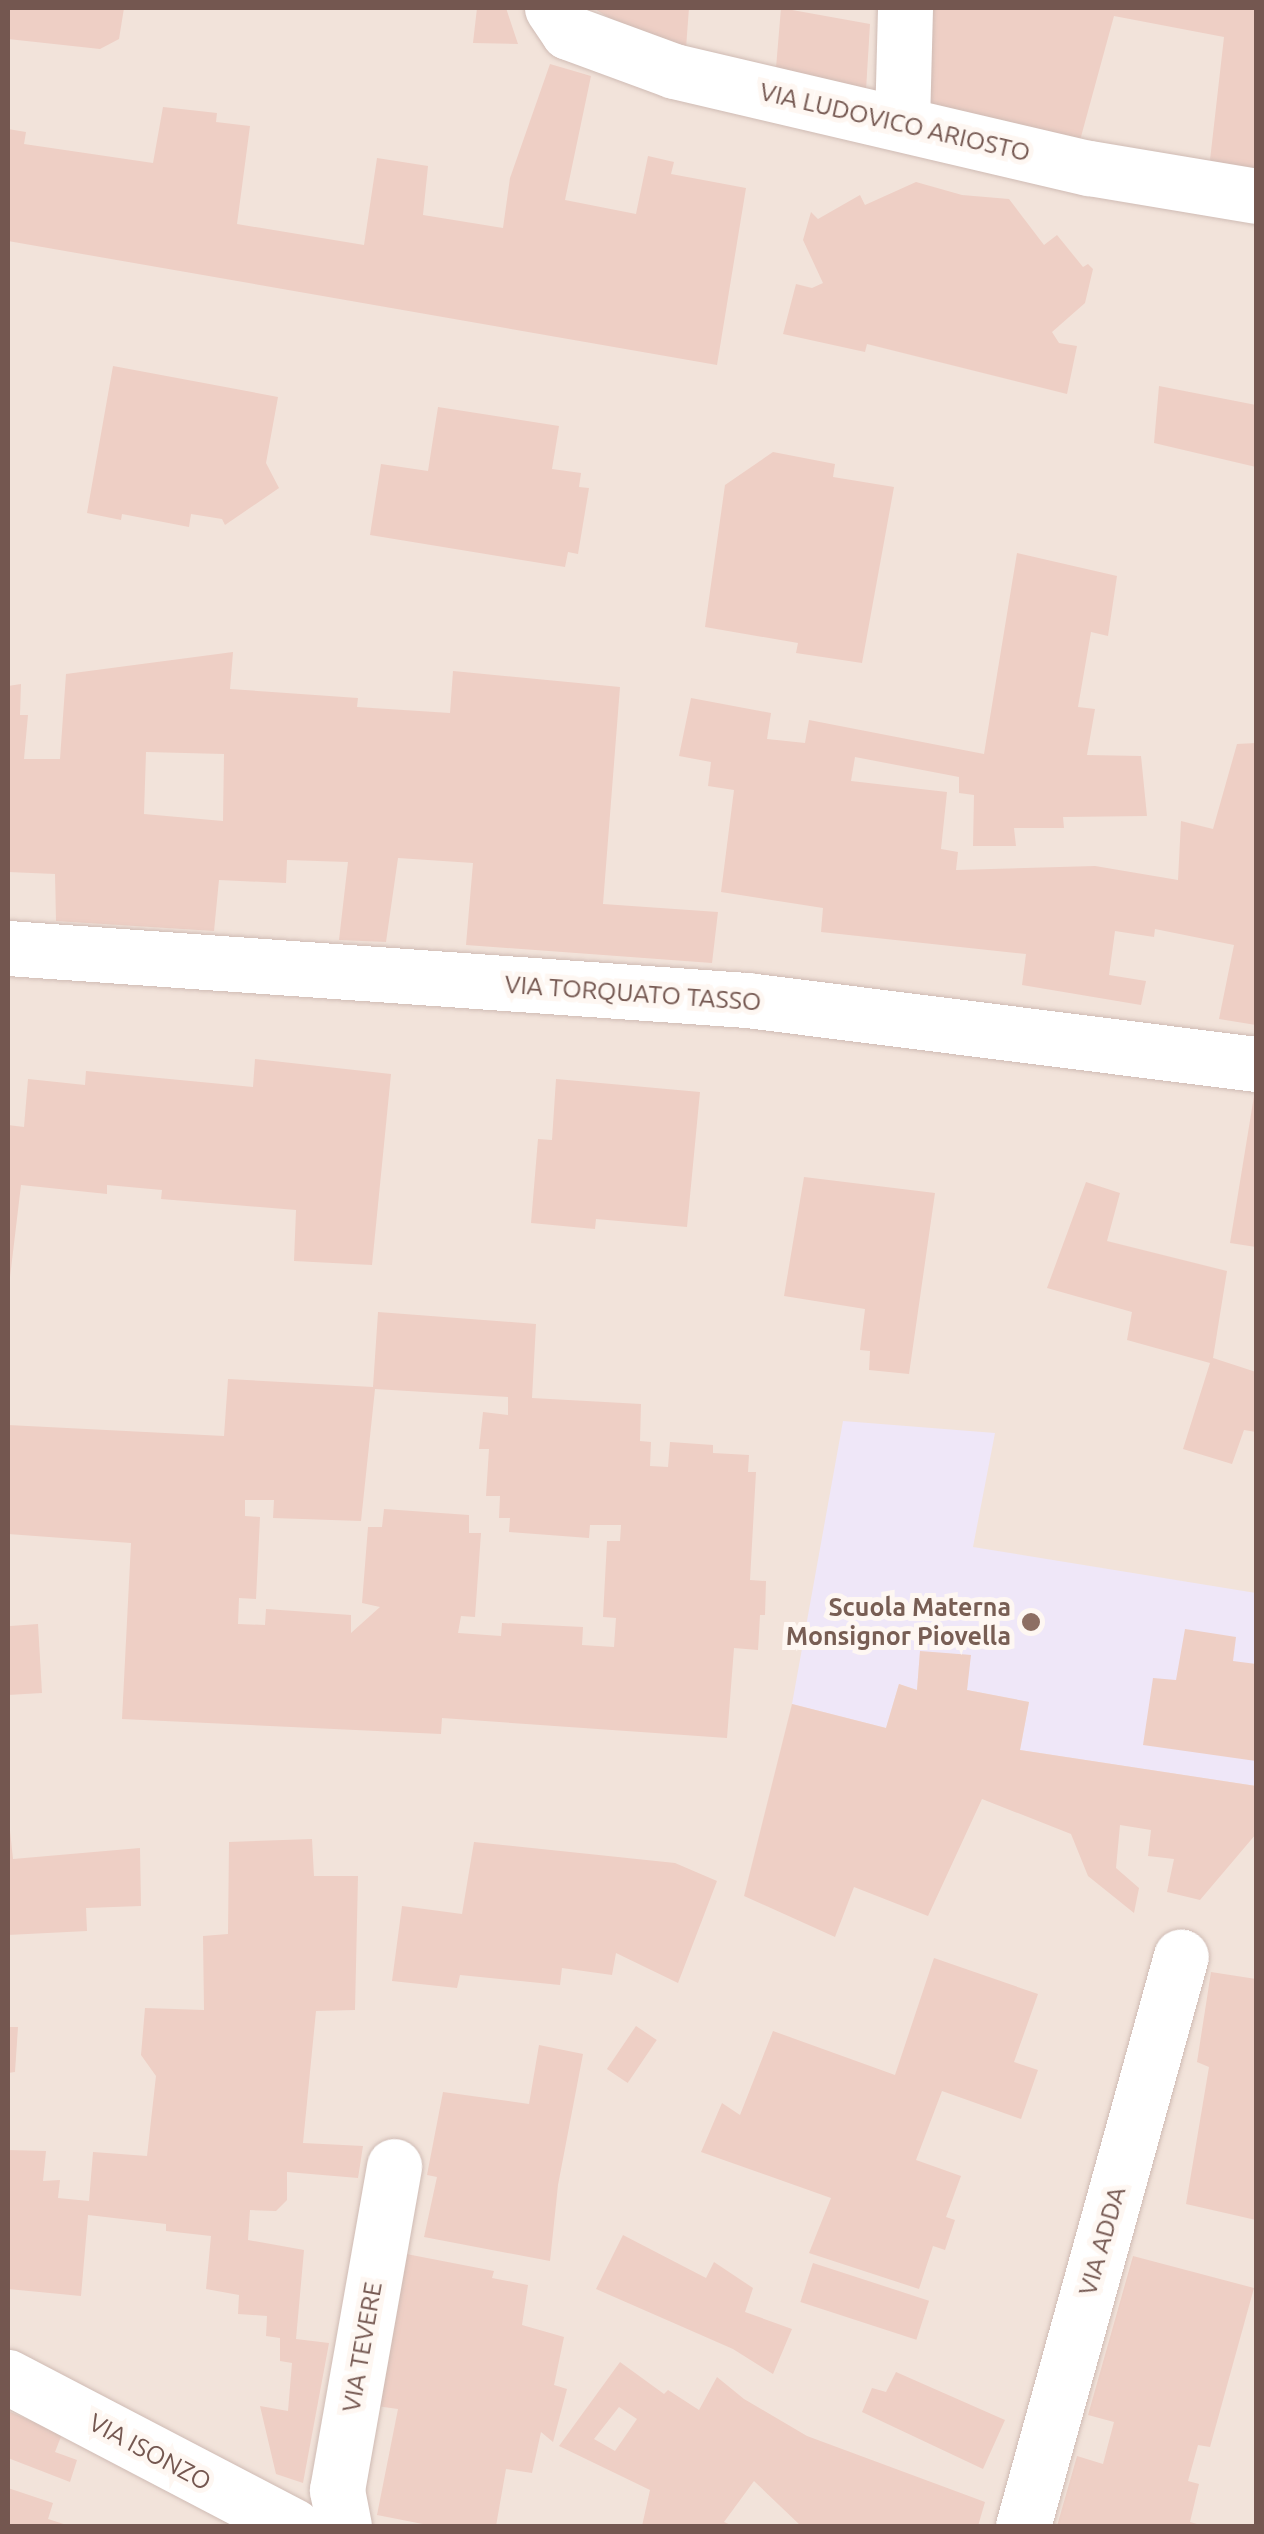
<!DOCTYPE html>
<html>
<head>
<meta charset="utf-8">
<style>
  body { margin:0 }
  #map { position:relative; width:1264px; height:2534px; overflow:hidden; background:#fbf2eb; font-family:Ubuntu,sans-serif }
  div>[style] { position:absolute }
  .residential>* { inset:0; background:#f2e3da; transform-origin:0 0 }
  .education>* { inset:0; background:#efe7f8 }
  .building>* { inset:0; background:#eecfc5; transform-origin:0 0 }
  .roads { filter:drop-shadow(0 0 2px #cfbbb4) drop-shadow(0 0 2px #cfbbb4) }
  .minor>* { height:55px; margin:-27.5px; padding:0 27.5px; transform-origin:27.5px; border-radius:27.5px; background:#fff }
  .dots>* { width:28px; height:28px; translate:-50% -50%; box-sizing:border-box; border:5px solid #fef7f2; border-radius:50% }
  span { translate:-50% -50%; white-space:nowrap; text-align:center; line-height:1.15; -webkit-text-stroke:10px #fef7f2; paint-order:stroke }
  .street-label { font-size:25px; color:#745750 }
  .education-label { font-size:25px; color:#785e54; font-weight:700 }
  .right { translate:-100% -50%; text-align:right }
  .frame { position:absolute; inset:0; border:10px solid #745750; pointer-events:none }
</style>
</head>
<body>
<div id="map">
  <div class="residential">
    <i style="left:8px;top:8px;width:1248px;height:2518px"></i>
  </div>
  <div class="education">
    <i style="clip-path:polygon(843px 1421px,995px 1433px,973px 1547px,1256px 1593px,1256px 1786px,1020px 1750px,1029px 1702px,967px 1690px,970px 1655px,920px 1652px,917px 1690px,899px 1684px,886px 1728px,792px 1704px)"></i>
  </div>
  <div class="building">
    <i style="clip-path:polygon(8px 8px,124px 8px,119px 39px,100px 49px,8px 39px)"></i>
    <i style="clip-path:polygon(477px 8px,506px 8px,518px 44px,473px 43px)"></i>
    <i style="clip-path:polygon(593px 8px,689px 8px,686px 48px,631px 31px)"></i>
    <i style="clip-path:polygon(781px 8px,870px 24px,866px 90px,776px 68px)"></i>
    <i style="clip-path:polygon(926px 8px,1256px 8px,1256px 176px,1209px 169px,1224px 37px,1114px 16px,1079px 144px,925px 103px)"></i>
    <i style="clip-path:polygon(550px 64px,591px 76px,565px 200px,636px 214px,648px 156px,674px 162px,671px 174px,746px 188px,717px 365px,8px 241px,8px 129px,26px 132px,24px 144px,153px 163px,163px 107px,217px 113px,216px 122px,250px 126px,237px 224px,364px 245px,377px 158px,428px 166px,423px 215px,503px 228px,510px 178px)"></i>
    <i style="clip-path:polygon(916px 182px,962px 195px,1009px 199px,1044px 245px,1057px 235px,1083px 267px,1088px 264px,1093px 269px,1085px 303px,1052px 332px,1059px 343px,1077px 346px,1067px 394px,867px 344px,865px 352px,783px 334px,796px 284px,812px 288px,823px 283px,803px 240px,811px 212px,818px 219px,860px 195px,865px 205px)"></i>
    <i style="clip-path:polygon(113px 366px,278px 397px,266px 463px,279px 488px,225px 525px,222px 519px,191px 514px,189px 527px,122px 514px,121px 520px,87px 513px)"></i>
    <i style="clip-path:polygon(1159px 386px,1256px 405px,1256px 467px,1154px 443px)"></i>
    <i style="clip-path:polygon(438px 407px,559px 426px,552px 469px,581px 473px,579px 487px,589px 488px,578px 554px,568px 552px,565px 567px,370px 535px,381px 464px,428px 471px)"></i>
    <i style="clip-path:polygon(773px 452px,835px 464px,833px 477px,894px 487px,862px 663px,796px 653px,798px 643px,705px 627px,725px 485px)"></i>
    <i style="clip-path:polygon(1017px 553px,1117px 576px,1108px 636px,1091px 632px,1078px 707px,1095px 709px,1087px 755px,1141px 756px,1147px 816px,1063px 817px,1064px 828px,1014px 828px,1016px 846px,973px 846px,974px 795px,959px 793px,959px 777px,855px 757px,851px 781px,947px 792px,941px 849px,958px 852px,956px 870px,1095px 866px,1178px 880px,1181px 821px,1213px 829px,1237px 744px,1256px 743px,1256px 1025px,1219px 1019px,1234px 945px,1155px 929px,1154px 937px,1115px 931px,1109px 975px,1146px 981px,1141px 1005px,1022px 985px,1026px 954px,821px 932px,823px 908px,721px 892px,734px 790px,708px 786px,711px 762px,679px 756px,691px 698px,771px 713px,767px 739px,805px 743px,809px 720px,984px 754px)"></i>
    <i style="clip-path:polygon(evenodd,233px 652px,230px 689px,358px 698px,357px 707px,450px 713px,453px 671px,620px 687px,603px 904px,718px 912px,712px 963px,466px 945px,473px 863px,398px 858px,386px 942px,339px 940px,348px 862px,287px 860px,286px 883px,219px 880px,214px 931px,56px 921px,55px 874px,8px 872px,8px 686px,21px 684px,20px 715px,28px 715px,24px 759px,60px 759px,66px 674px,233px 652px,146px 752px,224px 754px,223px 821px,144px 814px,146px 752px)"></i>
    <i style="clip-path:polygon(255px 1059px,391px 1074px,372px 1265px,294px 1261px,296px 1210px,161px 1199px,162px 1190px,107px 1185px,107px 1194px,21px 1185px,8px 1294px,8px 1125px,24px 1127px,28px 1079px,85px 1085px,86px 1071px,253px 1087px)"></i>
    <i style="clip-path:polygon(556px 1079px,700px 1092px,687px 1227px,596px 1219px,595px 1229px,531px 1223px,538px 1139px,552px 1140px)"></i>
    <i style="clip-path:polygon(1254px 1096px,1256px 1096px,1256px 1247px,1230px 1243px)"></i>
    <i style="clip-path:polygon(804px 1177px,935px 1193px,909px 1374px,869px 1370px,870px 1351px,860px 1350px,865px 1309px,784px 1296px)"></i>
    <i style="clip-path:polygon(1086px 1182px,1120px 1193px,1107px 1241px,1227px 1271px,1213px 1358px,1256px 1372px,1256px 1432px,1244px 1430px,1232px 1464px,1183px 1449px,1210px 1363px,1127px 1340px,1132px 1312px,1047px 1288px)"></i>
    <i style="clip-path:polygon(evenodd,378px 1312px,536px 1324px,532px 1398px,641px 1404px,640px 1441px,651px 1442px,650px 1466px,668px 1467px,670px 1442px,713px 1445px,713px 1453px,749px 1455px,748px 1472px,756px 1472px,750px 1580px,766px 1581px,765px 1615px,760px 1615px,758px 1650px,734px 1648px,727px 1738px,442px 1718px,441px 1734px,122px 1719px,131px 1543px,8px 1534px,8px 1425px,224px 1436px,228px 1379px,373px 1387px,378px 1312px,375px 1389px,508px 1397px,508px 1415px,483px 1412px,479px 1449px,489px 1449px,486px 1496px,500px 1496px,499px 1518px,510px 1518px,509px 1532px,589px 1538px,590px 1525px,621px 1525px,620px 1541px,607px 1541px,603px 1617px,616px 1618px,614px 1647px,582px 1645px,583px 1627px,502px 1623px,501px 1636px,458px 1633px,461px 1616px,475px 1617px,481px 1533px,469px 1533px,469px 1515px,384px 1509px,382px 1527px,368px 1527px,362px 1603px,380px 1607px,351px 1633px,351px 1615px,266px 1609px,265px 1625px,238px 1624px,239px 1598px,256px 1599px,260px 1517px,245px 1516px,245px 1500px,274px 1500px,273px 1518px,361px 1521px,375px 1389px)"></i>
    <i style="clip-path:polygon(38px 1624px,42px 1693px,8px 1695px,10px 1626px)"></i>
    <i style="clip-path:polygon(1185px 1629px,1236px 1637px,1233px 1661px,1256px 1664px,1256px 1761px,1143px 1745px,1153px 1678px,1176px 1680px)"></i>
    <i style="clip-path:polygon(920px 1651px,971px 1655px,967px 1690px,1029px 1702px,1020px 1750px,1256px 1786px,1256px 1834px,1200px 1900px,1167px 1892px,1174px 1859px,1148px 1856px,1151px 1830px,1120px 1825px,1116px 1868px,1139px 1888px,1134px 1913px,1088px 1876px,1071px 1834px,982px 1799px,928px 1916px,854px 1887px,835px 1937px,744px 1896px,792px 1704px,886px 1728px,899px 1684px,917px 1690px)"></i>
    <i style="clip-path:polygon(8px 1812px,13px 1859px,140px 1848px,141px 1906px,86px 1908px,87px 1931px,8px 1935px)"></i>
    <i style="clip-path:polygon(312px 1839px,314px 1876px,358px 1876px,355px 2010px,316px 2011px,303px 2143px,363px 2146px,358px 2178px,287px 2172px,287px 2200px,276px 2211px,250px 2210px,248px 2240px,304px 2250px,296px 2339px,329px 2343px,303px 2483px,276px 2474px,260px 2406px,288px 2411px,292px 2363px,280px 2361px,280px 2338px,266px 2336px,267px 2316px,238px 2314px,239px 2295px,206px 2289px,211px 2236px,166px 2231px,166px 2224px,88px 2215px,81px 2296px,8px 2289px,8px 2150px,46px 2151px,43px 2181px,60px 2180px,58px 2198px,89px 2201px,93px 2152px,147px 2156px,156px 2076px,141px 2055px,145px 2008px,204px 2010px,203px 1936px,228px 1934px,229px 1842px)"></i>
    <i style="clip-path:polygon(474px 1842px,675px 1863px,717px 1881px,678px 1983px,616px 1953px,612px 1975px,562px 1968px,560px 1985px,460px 1975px,457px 1988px,392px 1981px,402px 1906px,462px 1914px)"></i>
    <i style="clip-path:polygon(934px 1958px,1038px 1994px,1014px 2062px,1038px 2070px,1021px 2119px,942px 2091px,916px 2160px,961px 2176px,946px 2217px,955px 2220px,945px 2250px,933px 2246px,919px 2289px,809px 2253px,831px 2198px,701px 2152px,722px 2103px,740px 2115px,773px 2031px,895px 2075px)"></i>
    <i style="clip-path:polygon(1211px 1972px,1256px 1979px,1256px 2220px,1186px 2204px,1209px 2067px,1197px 2062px)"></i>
    <i style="left:636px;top:2026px;width:25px;height:52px;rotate:34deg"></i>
    <i style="clip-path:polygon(8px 2027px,18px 2027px,15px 2072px,8px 2073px)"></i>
    <i style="clip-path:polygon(539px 2045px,583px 2054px,558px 2185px,550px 2261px,424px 2237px,437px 2177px,427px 2175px,443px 2092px,529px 2104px)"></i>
    <i style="clip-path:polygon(623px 2235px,706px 2278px,714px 2262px,753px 2288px,745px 2312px,792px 2329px,773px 2374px,733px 2349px,596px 2289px)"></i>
    <i style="clip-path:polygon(391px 2251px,494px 2271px,492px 2278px,528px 2285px,522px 2325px,564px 2337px,554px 2385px,567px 2389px,553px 2442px,541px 2432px,532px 2473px,506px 2469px,496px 2526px,433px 2526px,377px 2515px,398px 2409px,362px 2404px)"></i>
    <i style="clip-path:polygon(1133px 2256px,1254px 2288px,1210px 2447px,1198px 2445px,1188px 2481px,1199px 2484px,1190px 2522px,1204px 2526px,1057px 2526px,1077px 2456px,1103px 2464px,1114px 2422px,1088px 2415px)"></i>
    <i style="left:813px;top:2263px;width:122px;height:41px;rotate:18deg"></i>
    <i style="clip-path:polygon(evenodd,620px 2362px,664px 2394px,668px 2390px,699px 2410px,717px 2377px,744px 2399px,807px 2436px,985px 2502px,978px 2526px,801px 2526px,754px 2481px,724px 2522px,733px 2526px,642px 2526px,650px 2490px,559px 2446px,620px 2362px,619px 2407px,637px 2419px,615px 2451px,594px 2439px,619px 2407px)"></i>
    <i style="clip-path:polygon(896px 2372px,1005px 2420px,983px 2469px,862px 2412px,872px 2388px,886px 2392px)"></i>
    <i style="clip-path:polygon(8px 2411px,62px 2434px,55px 2452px,77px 2460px,70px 2482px,8px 2458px)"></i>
    <i style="clip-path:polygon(8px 2488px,53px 2503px,48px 2519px,70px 2526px,8px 2526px)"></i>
  </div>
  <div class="roads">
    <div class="minor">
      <i style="left:552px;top:8px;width:29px;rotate:56deg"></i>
      <i style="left:568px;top:32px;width:113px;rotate:20.2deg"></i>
      <i style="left:674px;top:71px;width:426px;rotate:13.2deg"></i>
      <i style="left:1089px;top:168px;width:169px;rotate:9.5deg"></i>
      <i style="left:902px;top:123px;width:115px;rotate:-88.5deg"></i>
      <i style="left:8px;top:948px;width:741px;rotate:4.03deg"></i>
      <i style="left:747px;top:1000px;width:513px;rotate:7.17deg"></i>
      <i style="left:8px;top:2377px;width:322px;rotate:27.6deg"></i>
      <i style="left:344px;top:2526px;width:37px;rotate:-101deg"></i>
      <i style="left:337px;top:2490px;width:329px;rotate:-80deg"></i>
      <i style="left:1023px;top:2526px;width:591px;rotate:-74.51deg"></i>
    </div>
  </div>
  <div class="dots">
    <i style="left:1031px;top:1622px;background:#8d6e63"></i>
  </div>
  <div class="street-label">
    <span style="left:895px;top:122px;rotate:13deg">VIA LUDOVICO ARIOSTO</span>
    <span style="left:633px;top:993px;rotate:4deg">VIA TORQUATO TASSO</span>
    <span style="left:1102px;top:2241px;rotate:-74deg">VIA ADDA</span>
    <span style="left:362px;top:2347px;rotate:-80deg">VIA TEVERE</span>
    <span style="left:150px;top:2452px;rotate:28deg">VIA ISONZO</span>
  </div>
  <div class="education-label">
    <span class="right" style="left:1011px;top:1622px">Scuola Materna<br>Monsignor Piovella</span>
  </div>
  <div class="frame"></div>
</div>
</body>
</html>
